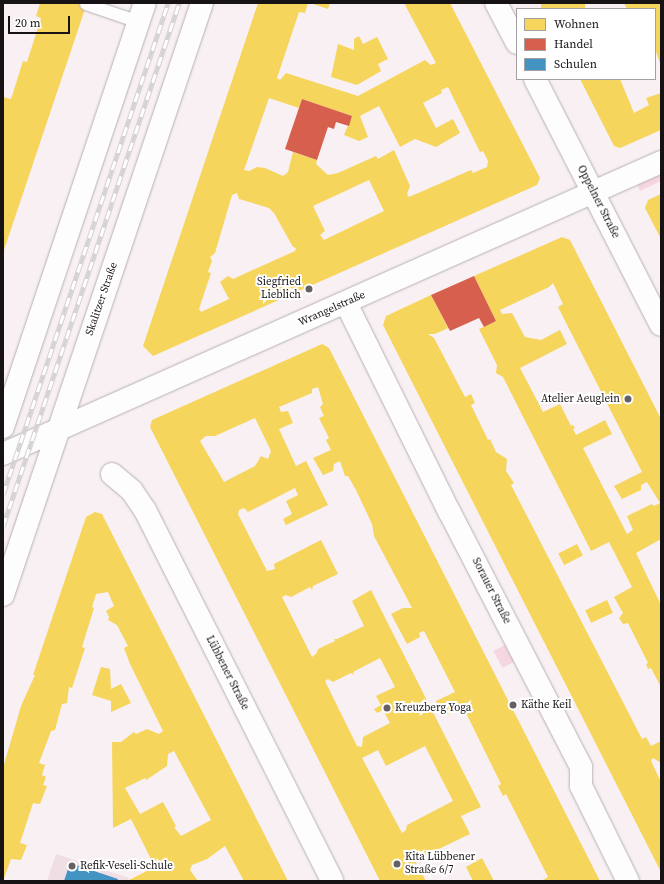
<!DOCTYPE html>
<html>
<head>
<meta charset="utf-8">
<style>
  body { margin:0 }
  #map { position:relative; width:664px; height:884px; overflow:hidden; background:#f8f0f3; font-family:"Source Serif 4",serif }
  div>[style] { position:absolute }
  .built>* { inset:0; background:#efdfe5 }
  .green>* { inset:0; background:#f6d6e1; transform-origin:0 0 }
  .homes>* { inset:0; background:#f6d55c; transform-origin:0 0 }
  .shops>* { inset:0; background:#d6604d }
  .schools>* { inset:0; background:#4393c3 }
  .roads { filter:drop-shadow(0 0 1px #b6b0b2) drop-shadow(0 0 1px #b6b0b2) }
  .service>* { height:12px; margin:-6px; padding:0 6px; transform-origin:6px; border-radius:6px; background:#fefdfd }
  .minor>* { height:22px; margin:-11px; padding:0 11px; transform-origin:11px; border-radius:11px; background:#fefdfd }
  .secondary>* { height:22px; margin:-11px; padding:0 11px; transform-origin:11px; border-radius:11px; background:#fefdfd }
  .rail>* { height:4.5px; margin-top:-2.25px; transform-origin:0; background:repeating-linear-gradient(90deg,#fff 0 9px,#d5d2d4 0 18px); box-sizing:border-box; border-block:1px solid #d5d2d4 }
  .dots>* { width:11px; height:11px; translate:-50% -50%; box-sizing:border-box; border:2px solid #fff; border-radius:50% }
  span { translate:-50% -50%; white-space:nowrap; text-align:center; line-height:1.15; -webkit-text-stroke:4px #fff; paint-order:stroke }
  .street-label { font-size:11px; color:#171214 }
  .poi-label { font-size:11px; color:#171214 }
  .right { translate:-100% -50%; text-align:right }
  .left { translate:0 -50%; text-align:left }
  .frame { position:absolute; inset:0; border:4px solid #171214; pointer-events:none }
  .legend { position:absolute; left:516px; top:8px; width:140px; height:72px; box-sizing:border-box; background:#fff; border:1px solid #a2a0a1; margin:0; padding:5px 7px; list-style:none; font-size:12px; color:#171214 }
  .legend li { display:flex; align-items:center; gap:8px; height:20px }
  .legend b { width:20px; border:1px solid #a2a0a1 }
  .scale { position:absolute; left:8px; top:16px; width:62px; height:18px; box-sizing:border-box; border:2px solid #171214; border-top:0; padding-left:5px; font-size:12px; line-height:14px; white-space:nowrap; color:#171214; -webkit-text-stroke:3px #fff; paint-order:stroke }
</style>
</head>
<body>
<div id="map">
  <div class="built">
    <i style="clip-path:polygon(56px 854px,129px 878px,128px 881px,47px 881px)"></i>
  </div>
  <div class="green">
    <i style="clip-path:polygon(661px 173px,661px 181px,640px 191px,637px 184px)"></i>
    <i style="left:505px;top:645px;width:19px;height:13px;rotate:62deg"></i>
  </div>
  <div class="homes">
    <i style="clip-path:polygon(40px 3px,87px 3px,3px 253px,3px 97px,11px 99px,23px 61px,27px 62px,41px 18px,36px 16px)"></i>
    <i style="clip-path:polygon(evenodd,258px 3px,308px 3px,305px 13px,299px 12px,277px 78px,280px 80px,286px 73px,358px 96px,425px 60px,431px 65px,436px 63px,404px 3px,450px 3px,540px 178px,537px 185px,153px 356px,143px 346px,258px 3px,448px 87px,480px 152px,483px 151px,488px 161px,487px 167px,473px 173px,471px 170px,409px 197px,407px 194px,410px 186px,394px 150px,378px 159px,376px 156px,338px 173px,328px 175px,316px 164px,317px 160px,293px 152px,288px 172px,283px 176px,265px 168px,257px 167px,249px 171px,244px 170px,269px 98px,299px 108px,302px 99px,352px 116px,344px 135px,359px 141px,368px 137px,360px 116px,379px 106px,400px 147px,415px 139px,436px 147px,460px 133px,453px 119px,436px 128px,423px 103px,442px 93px,441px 90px,448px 87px,258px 3px,369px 180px,384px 211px,324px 240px,320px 235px,325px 231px,313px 206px,369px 180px,258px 3px,237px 193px,239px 199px,269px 208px,274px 213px,293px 247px,296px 248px,295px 251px,233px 279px,228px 276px,220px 282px,229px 299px,201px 312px,199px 309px,211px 273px,208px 272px,212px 261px,210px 257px,215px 253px,232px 195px,237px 193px)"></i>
    <i style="clip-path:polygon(310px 3px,330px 3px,328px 9px)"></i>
    <i style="left:541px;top:3px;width:44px;height:7px"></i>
    <i style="clip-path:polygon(624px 3px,661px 3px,661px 66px,655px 49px,655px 9px,627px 9px)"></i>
    <i style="clip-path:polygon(359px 36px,363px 44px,377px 37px,388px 59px,378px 64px,381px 71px,357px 85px,331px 77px,338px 44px,354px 50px,354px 39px)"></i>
    <i style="clip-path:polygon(580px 79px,620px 79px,634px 113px,649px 105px,646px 98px,661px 93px,661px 130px,620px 148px,614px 146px)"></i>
    <i style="clip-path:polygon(661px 194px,661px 239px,645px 208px,648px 200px)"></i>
    <i style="clip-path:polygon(evenodd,562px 237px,570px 240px,661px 419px,661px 539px,636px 553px,661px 605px,661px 687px,651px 668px,648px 669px,646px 664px,648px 663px,628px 623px,623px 624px,619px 618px,623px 613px,614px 597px,632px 587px,609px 542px,591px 551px,503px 377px,496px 373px,497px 365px,479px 329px,496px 321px,474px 276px,562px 237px,553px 283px,563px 304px,558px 307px,642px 472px,614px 486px,622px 499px,641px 490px,641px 485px,647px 482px,660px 503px,654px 506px,652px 504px,627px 516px,633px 530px,627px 534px,583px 448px,612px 434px,605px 420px,576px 435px,573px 429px,575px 428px,573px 425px,571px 426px,560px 404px,543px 412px,520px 368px,567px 344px,560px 330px,541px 340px,525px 337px,512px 313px,502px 314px,500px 310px,549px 287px,553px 283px)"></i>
    <i style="clip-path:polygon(431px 295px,448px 328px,435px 334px,428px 334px,434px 338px,465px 397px,471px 394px,475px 403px,471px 405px,488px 440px,490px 439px,496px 452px,507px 459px,506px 471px,514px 483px,511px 485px,642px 739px,646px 737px,651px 746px,661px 741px,661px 763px,653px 758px,651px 761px,661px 782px,661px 872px,383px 325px,386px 316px)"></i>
    <i style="clip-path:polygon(evenodd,322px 344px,329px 348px,600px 881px,541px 881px,548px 877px,506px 794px,503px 796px,498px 786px,501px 784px,463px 707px,443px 716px,436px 701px,455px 692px,424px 631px,419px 633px,420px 637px,407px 644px,391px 614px,403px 608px,412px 608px,374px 536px,372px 524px,356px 490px,348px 476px,345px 476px,340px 461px,334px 464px,333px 471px,323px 475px,313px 458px,331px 450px,326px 440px,329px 438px,319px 418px,324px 416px,320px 407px,323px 404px,318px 387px,312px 389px,312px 393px,279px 407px,281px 412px,288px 411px,293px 423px,279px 429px,296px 466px,306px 461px,328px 505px,286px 525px,283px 519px,292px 514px,286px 501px,298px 495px,295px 488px,248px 512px,244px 508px,239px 510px,238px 514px,267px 571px,275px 569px,274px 564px,321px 540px,338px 574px,313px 586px,312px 590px,310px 587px,291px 597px,286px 595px,282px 597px,312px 657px,316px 654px,318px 649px,335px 641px,334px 639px,337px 639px,364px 626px,352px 601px,371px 590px,481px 807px,461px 816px,470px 834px,422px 857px,417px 855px,413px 857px,426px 881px,380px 881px,150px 427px,152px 420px,322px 344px,255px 418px,271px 451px,268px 459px,261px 456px,255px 466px,224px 482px,200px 441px,206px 436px,215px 436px,255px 418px,322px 344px,380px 658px,395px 687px,376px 696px,381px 705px,374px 709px,377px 713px,383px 710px,390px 723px,363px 737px,362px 747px,357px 746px,325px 681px,328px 679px,333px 682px,351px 673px,354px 675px,353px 672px,380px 658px,322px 344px,425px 746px,453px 801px,407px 825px,406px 830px,402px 833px,362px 758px,378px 750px,386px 766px,425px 746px)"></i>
    <i style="clip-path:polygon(evenodd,95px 512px,102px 514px,288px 881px,244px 881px,225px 846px,207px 859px,192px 865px,190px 870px,198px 881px,127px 881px,155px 867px,131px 819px,113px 828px,112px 742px,121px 742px,134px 732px,136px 734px,147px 729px,159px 734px,163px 731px,130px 664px,124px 648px,128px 646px,117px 625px,108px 620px,109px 617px,106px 611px,114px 606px,108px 592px,96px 594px,92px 607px,94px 608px,82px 647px,85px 648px,72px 688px,69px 687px,67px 703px,62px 704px,55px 730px,51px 731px,39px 763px,45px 765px,42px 775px,46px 777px,43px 785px,47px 786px,40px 804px,33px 803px,20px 843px,27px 845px,21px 860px,11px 859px,3px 881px,3px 768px,21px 706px,35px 675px,33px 675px,86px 517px,95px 512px,174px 751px,211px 820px,181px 836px,174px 827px,176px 826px,163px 802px,140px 814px,125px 788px,145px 778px,146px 780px,167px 766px,168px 754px,174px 751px)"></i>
    <i style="left:577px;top:544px;width:13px;height:21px;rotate:63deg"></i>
    <i style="left:607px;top:600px;width:14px;height:24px;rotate:65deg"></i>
    <i style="clip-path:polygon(101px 667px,110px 669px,111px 689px,121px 684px,131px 703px,111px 712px,111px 701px,92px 695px)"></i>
    <i style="clip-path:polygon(482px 858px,494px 881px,473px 881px,466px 867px)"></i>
  </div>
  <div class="shops">
    <i style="clip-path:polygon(302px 99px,352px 116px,349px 126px,336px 122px,334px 129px,328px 127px,317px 160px,285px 149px)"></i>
    <i style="clip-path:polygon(474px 276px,496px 321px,484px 327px,479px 318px,450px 331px,431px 295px)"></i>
  </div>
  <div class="schools">
    <i style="clip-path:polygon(70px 863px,118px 879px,117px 881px,64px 881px)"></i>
  </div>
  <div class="roads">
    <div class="service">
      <i style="left:86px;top:4px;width:56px;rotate:18.8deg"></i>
    </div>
    <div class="minor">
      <i style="left:496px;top:3px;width:45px;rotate:62.3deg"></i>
      <i style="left:535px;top:79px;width:276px;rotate:62.9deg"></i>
      <i style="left:346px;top:303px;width:234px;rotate:63.7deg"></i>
      <i style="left:450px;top:513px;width:286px;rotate:62.7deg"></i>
      <i style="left:581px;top:767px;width:19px;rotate:90deg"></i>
      <i style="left:581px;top:786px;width:106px;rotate:63.7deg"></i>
      <i style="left:3px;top:454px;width:720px;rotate:-23.93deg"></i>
      <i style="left:112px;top:474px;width:26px;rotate:40deg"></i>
      <i style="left:132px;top:491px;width:23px;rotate:56deg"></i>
      <i style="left:145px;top:510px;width:415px;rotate:63.2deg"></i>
    </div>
    <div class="secondary">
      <i style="left:3px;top:427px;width:447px;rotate:-71.5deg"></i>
      <i style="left:3px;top:595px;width:625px;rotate:-71.42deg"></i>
    </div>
  </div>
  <div class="rail">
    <i style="left:3px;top:494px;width:518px;rotate:-71.43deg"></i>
    <i style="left:3px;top:526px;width:552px;rotate:-71.4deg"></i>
  </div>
  <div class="dots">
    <i style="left:309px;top:289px;background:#666062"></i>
    <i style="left:628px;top:399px;background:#666062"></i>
    <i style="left:513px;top:705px;background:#666062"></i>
    <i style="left:387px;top:708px;background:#666062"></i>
    <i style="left:397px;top:864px;background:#666062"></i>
    <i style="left:72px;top:866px;background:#666062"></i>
  </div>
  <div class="street-label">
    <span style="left:598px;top:202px;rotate:63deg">Oppelner Straße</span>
    <span style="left:102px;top:299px;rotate:-71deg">Skalitzer Straße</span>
    <span style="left:332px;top:309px;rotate:-24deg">Wrangelstraße</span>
    <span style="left:491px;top:591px;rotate:63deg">Sorauer Straße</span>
    <span style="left:227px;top:673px;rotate:63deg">Lübbener Straße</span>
  </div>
  <div class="poi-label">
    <span class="right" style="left:301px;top:289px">Siegfried<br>Lieblich</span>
    <span class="right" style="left:620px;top:399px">Atelier Aeuglein</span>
    <span class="left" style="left:521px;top:705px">Käthe Keil</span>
    <span class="left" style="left:395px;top:708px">Kreuzberg Yoga</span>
    <span class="left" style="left:405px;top:864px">Kita Lübbener<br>Straße 6/7</span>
    <span class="left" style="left:80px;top:866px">Refik-Veseli-Schule</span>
  </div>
  <div class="frame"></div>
  <ul class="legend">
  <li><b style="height:11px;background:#f6d55c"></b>Wohnen</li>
  <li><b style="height:11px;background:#d6604d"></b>Handel</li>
  <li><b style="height:11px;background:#4393c3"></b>Schulen</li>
  </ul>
  <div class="scale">20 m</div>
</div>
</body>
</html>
